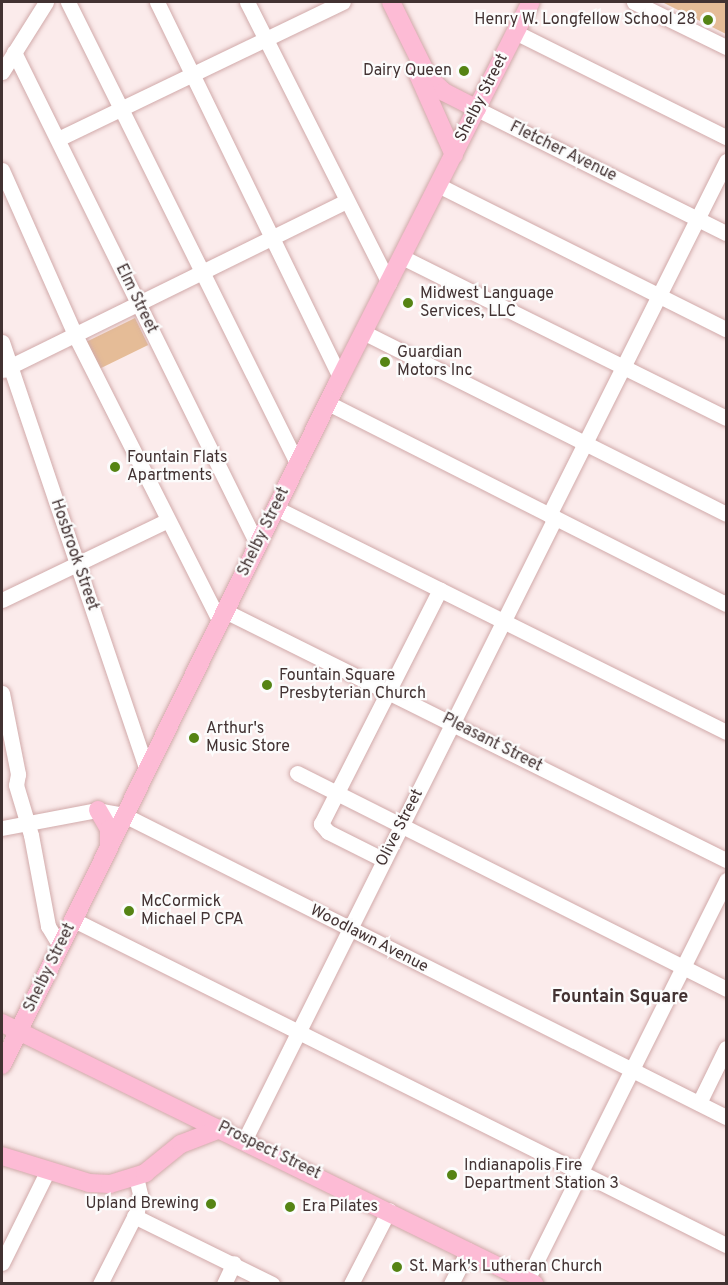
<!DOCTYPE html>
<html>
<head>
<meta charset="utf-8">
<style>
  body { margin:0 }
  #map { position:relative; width:728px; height:1285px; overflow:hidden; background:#fbebeb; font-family:Overpass,sans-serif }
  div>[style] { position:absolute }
  .green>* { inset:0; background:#e5bc97; transform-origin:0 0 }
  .roads { filter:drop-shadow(0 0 2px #d1aaaa) drop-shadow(0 0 2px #d1aaaa) }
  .minor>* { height:15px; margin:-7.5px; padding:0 7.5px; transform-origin:7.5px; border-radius:7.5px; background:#fff }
  .major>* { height:18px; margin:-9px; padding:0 9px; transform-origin:9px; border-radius:9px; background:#fdbbd5 }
  .dots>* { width:16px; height:16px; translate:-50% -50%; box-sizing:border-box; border:3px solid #fcfcfc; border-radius:50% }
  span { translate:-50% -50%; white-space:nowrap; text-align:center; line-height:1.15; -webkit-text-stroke:4.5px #fcfcfc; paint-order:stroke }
  .poi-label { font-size:16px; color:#423232 }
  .right { translate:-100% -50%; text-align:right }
  .left { translate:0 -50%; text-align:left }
  .street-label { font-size:16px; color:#423232 }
  .neighbourhood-label { font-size:18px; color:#423232; font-weight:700 }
  .frame { position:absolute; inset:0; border:3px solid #423232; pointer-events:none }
</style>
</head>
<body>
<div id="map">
  <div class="green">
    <i style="clip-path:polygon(662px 2px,726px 2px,726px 34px)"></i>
    <i style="left:135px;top:318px;width:30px;height:58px;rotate:64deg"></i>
  </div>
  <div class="roads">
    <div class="minor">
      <i style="left:68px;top:2px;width:517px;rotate:63.58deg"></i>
      <i style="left:157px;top:2px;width:417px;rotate:64deg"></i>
      <i style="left:247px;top:2px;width:315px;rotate:63.2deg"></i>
      <i style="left:634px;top:2px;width:102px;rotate:26.1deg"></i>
      <i style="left:515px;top:32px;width:236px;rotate:26.5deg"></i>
      <i style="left:14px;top:52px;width:551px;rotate:63.71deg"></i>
      <i style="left:2px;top:72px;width:83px;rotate:-57.8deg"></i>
      <i style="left:477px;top:109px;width:278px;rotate:26.5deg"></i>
      <i style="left:58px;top:139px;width:316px;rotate:-25.7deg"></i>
      <i style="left:2px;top:170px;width:180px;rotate:66.1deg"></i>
      <i style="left:75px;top:335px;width:322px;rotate:63.2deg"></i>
      <i style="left:438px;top:185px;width:322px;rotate:26.6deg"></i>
      <i style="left:402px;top:257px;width:362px;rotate:26.4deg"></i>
      <i style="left:363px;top:332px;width:406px;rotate:26.6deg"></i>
      <i style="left:2px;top:342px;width:450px;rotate:71.3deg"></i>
      <i style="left:3px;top:370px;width:383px;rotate:-26.2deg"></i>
      <i style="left:328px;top:403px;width:446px;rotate:26.8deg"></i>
      <i style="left:276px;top:508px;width:503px;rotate:26.46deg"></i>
      <i style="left:549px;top:515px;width:396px;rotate:-63.4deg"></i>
      <i style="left:2px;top:600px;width:182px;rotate:-25.7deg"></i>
      <i style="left:225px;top:611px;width:559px;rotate:26.43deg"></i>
      <i style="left:2px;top:693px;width:83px;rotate:78.8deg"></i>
      <i style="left:18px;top:774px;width:11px;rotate:100deg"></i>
      <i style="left:16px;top:785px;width:52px;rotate:73.3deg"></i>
      <i style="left:31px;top:835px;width:93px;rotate:79.4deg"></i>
      <i style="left:48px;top:926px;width:23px;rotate:59deg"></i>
      <i style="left:297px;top:773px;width:480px;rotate:26.7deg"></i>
      <i style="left:2px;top:828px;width:96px;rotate:-10.8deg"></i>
      <i style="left:96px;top:810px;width:28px;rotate:10deg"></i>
      <i style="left:124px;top:815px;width:674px;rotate:26.64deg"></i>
      <i style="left:384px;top:860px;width:63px;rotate:-153.4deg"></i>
      <i style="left:328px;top:832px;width:11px;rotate:-131deg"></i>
      <i style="left:321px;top:824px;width:263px;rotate:-63.1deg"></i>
      <i style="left:74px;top:920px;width:729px;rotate:26.49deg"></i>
      <i style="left:699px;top:1103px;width:61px;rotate:-63.9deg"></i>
      <i style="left:245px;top:1139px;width:694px;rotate:-63.47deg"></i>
      <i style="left:134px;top:1216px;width:154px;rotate:26.2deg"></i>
      <i style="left:2px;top:1263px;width:104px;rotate:-63.7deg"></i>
      <i style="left:527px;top:1280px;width:447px;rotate:-63.5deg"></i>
      <i style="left:100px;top:1284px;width:82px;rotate:-63.1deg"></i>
      <i style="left:137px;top:1211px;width:17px;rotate:-80deg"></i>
      <i style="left:140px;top:1194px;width:17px;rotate:-103deg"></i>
      <i style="left:224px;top:1284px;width:23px;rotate:-65deg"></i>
      <i style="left:351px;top:1284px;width:83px;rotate:-62.8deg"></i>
      <i style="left:451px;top:1284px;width:38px;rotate:-63deg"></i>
    </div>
    <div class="major">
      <i style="left:391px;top:2px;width:84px;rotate:63.7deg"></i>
      <i style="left:428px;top:77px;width:22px;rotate:43deg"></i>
      <i style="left:444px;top:92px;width:37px;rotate:27deg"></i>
      <i style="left:417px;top:72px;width:91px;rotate:66deg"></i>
      <i style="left:98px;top:810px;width:22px;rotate:60deg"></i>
      <i style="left:109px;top:829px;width:18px;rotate:90deg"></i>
      <i style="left:2px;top:1023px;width:593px;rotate:26.13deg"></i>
      <i style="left:2px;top:1065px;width:759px;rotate:-63.81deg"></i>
      <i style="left:337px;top:384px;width:428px;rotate:-63.1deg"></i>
      <i style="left:2px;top:1156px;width:91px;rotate:17.2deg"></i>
      <i style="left:89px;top:1183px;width:21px;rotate:3deg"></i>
      <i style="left:110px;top:1184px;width:37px;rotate:-17deg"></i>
      <i style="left:145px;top:1173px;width:46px;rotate:-38.9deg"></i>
      <i style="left:181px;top:1144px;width:45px;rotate:-20.9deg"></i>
    </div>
  </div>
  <div class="dots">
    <i style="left:708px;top:20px;background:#558414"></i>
    <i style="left:464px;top:71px;background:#558414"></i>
    <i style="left:408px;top:303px;background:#558414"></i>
    <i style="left:385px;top:362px;background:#558414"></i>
    <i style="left:115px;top:467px;background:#558414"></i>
    <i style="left:267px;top:685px;background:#558414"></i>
    <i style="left:194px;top:738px;background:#558414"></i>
    <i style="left:129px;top:911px;background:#558414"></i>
    <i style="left:452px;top:1175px;background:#558414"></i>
    <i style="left:211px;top:1204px;background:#558414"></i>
    <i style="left:290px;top:1207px;background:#558414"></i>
    <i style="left:397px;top:1267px;background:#558414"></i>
  </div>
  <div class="poi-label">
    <span class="right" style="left:696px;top:20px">Henry W. Longfellow School 28</span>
    <span class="right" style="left:452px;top:71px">Dairy Queen</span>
    <span class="left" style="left:420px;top:303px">Midwest Language<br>Services, LLC</span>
    <span class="left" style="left:397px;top:362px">Guardian<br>Motors Inc</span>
    <span class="left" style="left:127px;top:467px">Fountain Flats<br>Apartments</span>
    <span class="left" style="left:279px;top:685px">Fountain Square<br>Presbyterian Church</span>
    <span class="left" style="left:206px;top:738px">Arthur's<br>Music Store</span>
    <span class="left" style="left:141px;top:911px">McCormick<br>Michael P CPA</span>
    <span class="left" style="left:464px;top:1175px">Indianapolis Fire<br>Department Station 3</span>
    <span class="right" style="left:199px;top:1204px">Upland Brewing</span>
    <span class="left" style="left:302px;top:1207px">Era Pilates</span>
    <span class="left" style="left:409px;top:1267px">St. Mark's Lutheran Church</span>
  </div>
  <div class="street-label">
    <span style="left:482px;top:98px;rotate:-63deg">Shelby Street</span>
    <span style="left:563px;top:152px;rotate:26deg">Fletcher Avenue</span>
    <span style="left:136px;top:299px;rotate:64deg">Elm Street</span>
    <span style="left:264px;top:532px;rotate:-64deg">Shelby Street</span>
    <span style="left:74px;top:555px;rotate:71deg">Hosbrook Street</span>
    <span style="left:492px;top:743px;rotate:27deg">Pleasant Street</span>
    <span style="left:400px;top:828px;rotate:-63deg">Olive Street</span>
    <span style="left:369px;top:939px;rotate:27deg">Woodlawn Avenue</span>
    <span style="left:50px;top:968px;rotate:-64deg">Shelby Street</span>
    <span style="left:269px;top:1151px;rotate:26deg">Prospect Street</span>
  </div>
  <div class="neighbourhood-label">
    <span style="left:620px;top:998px">Fountain Square</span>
  </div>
  <div class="frame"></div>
</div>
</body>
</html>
